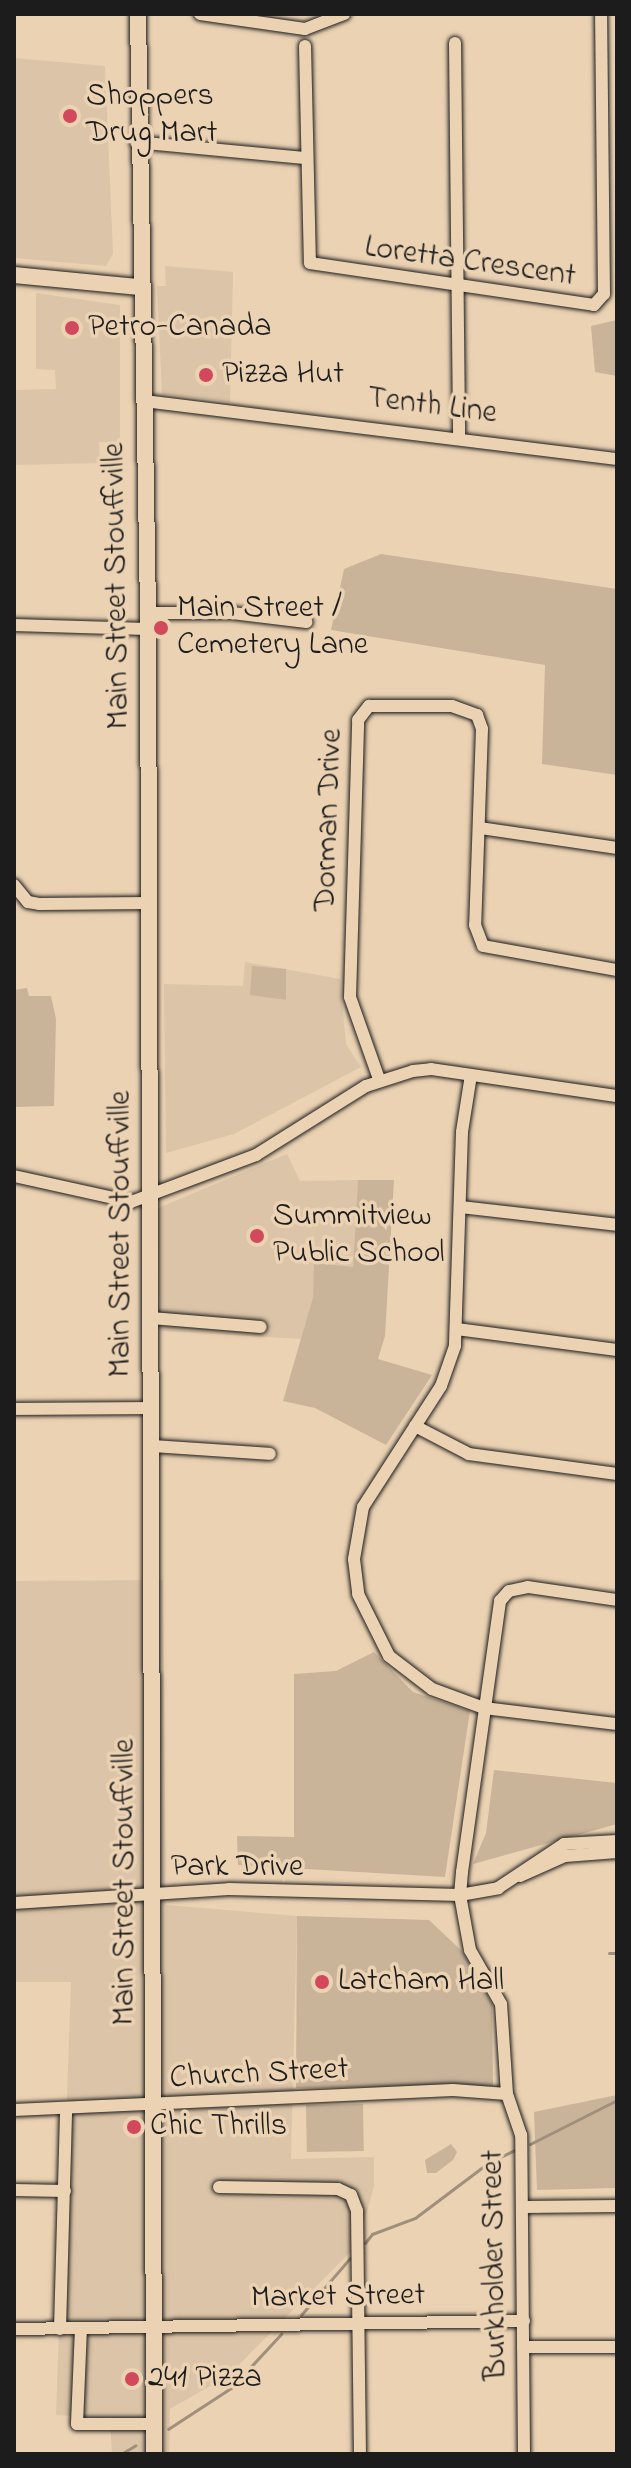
<!DOCTYPE html>
<html>
<head>
<meta charset="utf-8">
<style>
  body { margin:0 }
  #map { position:relative; width:631px; height:2468px; overflow:hidden; background:#ebd2b3; font-family:"Indie Flower",sans-serif }
  div>[style] { position:absolute }
  .built>* { inset:0; background:#dbc4a7 }
  .green>* { inset:0; background:#c9b49a; transform-origin:0 0 }
  .stream>* { height:3px; margin:-1.5px; padding:0 1.5px; transform-origin:1.5px; border-radius:1.5px; background:#9f8f7c }
  .roads { filter:drop-shadow(0 0 2px #1c1c1c) drop-shadow(0 0 2px #1c1c1c) }
  .minor>* { height:12px; margin:-6px; padding:0 6px; transform-origin:6px; border-radius:6px; background:#ebd2b3 }
  .major>* { height:16px; margin:-8px; padding:0 8px; transform-origin:8px; border-radius:8px; background:#ebd2b3 }
  .dots>* { width:22px; height:22px; translate:-50% -50%; box-sizing:border-box; border:4px solid #ebd2b3; border-radius:50% }
  span { translate:-50% -50%; white-space:nowrap; text-align:center; line-height:1.15; -webkit-text-stroke:7px #ebd2b3; paint-order:stroke }
  .poi-label { font-size:32px; color:#1c1c1c }
  .left { translate:0 -50%; text-align:left }
  .street-label { font-size:32px; color:#1c1c1c }
  .frame { position:absolute; inset:0; border:16px solid #1c1c1c; pointer-events:none }
</style>
</head>
<body>
<div id="map">
  <div class="built">
    <i style="clip-path:polygon(14px 58px,105px 66px,113px 254px,106px 266px,14px 258px)"></i>
    <i style="clip-path:polygon(165px 266px,233px 272px,230px 402px,162px 394px,157px 286px,166px 286px)"></i>
    <i style="clip-path:polygon(36px 293px,120px 305px,120px 443px,99px 442px,100px 463px,15px 465px,14px 390px,56px 389px,55px 370px,36px 369px)"></i>
    <i style="clip-path:polygon(245px 962px,340px 979px,346px 1044px,361px 1067px,234px 1134px,166px 1153px,164px 984px,243px 986px)"></i>
    <i style="clip-path:polygon(287px 1154px,300px 1181px,358px 1180px,353px 1268px,315px 1264px,313px 1297px,301px 1339px,160px 1331px,158px 1208px)"></i>
    <i style="clip-path:polygon(163px 1580px,166px 1905px,297px 1916px,291px 2159px,374px 2157px,374px 2186px,358px 2244px,229px 2375px,170px 2409px,169px 2454px,112px 2454px,110px 2418px,56px 2415px,71px 1982px,14px 1982px,16px 1581px)"></i>
  </div>
  <div class="green">
    <i style="clip-path:polygon(617px 320px,617px 376px,595px 372px,591px 326px)"></i>
    <i style="clip-path:polygon(381px 554px,617px 589px,617px 775px,542px 764px,545px 665px,331px 630px,344px 569px)"></i>
    <i style="clip-path:polygon(252px 966px,286px 969px,286px 1000px,250px 995px)"></i>
    <i style="clip-path:polygon(27px 988px,29px 996px,51px 996px,56px 1019px,54px 1106px,14px 1107px,14px 990px)"></i>
    <i style="clip-path:polygon(358px 1180px,394px 1180px,385px 1336px,378px 1359px,432px 1375px,386px 1445px,315px 1408px,283px 1401px,313px 1297px,314px 1263px,353px 1267px)"></i>
    <i style="clip-path:polygon(374px 1652px,413px 1692px,470px 1711px,445px 1877px,238px 1865px,237px 1836px,294px 1837px,294px 1674px,336px 1671px)"></i>
    <i style="clip-path:polygon(494px 1770px,617px 1783px,617px 1824px,473px 1864px,486px 1833px)"></i>
    <i style="clip-path:polygon(297px 1916px,429px 1920px,463px 1952px,492px 2003px,493px 2086px,296px 2088px)"></i>
    <i style="clip-path:polygon(617px 2095px,617px 2188px,537px 2190px,534px 2112px)"></i>
    <i style="left:363px;top:2104px;width:47px;height:57px;rotate:89deg"></i>
    <i style="clip-path:polygon(451px 2144px,457px 2152px,453px 2160px,436px 2173px,427px 2173px,425px 2160px)"></i>
  </div>
  <div class="stream">
    <i style="left:609px;top:1953px;width:8px"></i>
    <i style="left:530px;top:2144px;width:97px;rotate:-26.8deg"></i>
    <i style="left:365px;top:2243px;width:11px;rotate:-52deg"></i>
    <i style="left:372px;top:2234px;width:46px;rotate:-20.4deg"></i>
    <i style="left:415px;top:2218px;width:91px;rotate:-37deg"></i>
    <i style="left:488px;top:2163px;width:30px;rotate:-26deg"></i>
    <i style="left:301px;top:2315px;width:75px;rotate:-49.3deg"></i>
    <i style="left:168px;top:2429px;width:75px;rotate:-33.1deg"></i>
    <i style="left:231px;top:2388px;width:74px;rotate:-47.2deg"></i>
    <i style="left:121px;top:2454px;width:17px;rotate:-31deg"></i>
  </div>
  <div class="roads">
    <div class="minor">
      <i style="left:200px;top:14px;width:106px;rotate:8.1deg"></i>
      <i style="left:305px;top:29px;width:42px;rotate:-21deg"></i>
      <i style="left:455px;top:43px;width:395px;rotate:89.4deg"></i>
      <i style="left:305px;top:46px;width:217px;rotate:88.7deg"></i>
      <i style="left:310px;top:263px;width:287px;rotate:8.4deg"></i>
      <i style="left:594px;top:305px;width:15px;rotate:-48deg"></i>
      <i style="left:604px;top:294px;width:280px;rotate:-90.6deg"></i>
      <i style="left:136px;top:142px;width:171px;rotate:5.4deg"></i>
      <i style="left:144px;top:401px;width:477px;rotate:7deg"></i>
      <i style="left:148px;top:613px;width:84px"></i>
      <i style="left:232px;top:613px;width:75px;rotate:6.9deg"></i>
      <i style="left:14px;top:625px;width:133px;rotate:1.7deg"></i>
      <i style="left:480px;top:828px;width:138px;rotate:8.3deg"></i>
      <i style="left:14px;top:885px;width:22px;rotate:51deg"></i>
      <i style="left:28px;top:902px;width:11px;rotate:10deg"></i>
      <i style="left:39px;top:904px;width:110px;rotate:-0.5deg"></i>
      <i style="left:471px;top:1075px;width:58px;rotate:99deg"></i>
      <i style="left:462px;top:1132px;width:214px;rotate:91.9deg"></i>
      <i style="left:455px;top:1346px;width:42px;rotate:109.3deg"></i>
      <i style="left:441px;top:1386px;width:144px;rotate:122.8deg"></i>
      <i style="left:363px;top:1507px;width:53px;rotate:99.8deg"></i>
      <i style="left:354px;top:1559px;width:35px;rotate:83deg"></i>
      <i style="left:358px;top:1594px;width:69px;rotate:63.4deg"></i>
      <i style="left:389px;top:1656px;width:54px;rotate:37.5deg"></i>
      <i style="left:432px;top:1689px;width:55px;rotate:20.1deg"></i>
      <i style="left:484px;top:1708px;width:134px;rotate:6.9deg"></i>
      <i style="left:379px;top:1079px;width:87px;rotate:-109.5deg"></i>
      <i style="left:350px;top:997px;width:277px;rotate:-88.3deg"></i>
      <i style="left:358px;top:720px;width:18px;rotate:-52deg"></i>
      <i style="left:369px;top:706px;width:83px"></i>
      <i style="left:452px;top:706px;width:27px;rotate:20deg"></i>
      <i style="left:477px;top:715px;width:15px;rotate:70deg"></i>
      <i style="left:482px;top:729px;width:196px;rotate:92deg"></i>
      <i style="left:475px;top:925px;width:22px;rotate:69deg"></i>
      <i style="left:483px;top:946px;width:136px;rotate:10.2deg"></i>
      <i style="left:14px;top:1176px;width:120px;rotate:12.5deg"></i>
      <i style="left:131px;top:1202px;width:134px;rotate:-20.6deg"></i>
      <i style="left:256px;top:1155px;width:130px;rotate:-32.1deg"></i>
      <i style="left:366px;top:1086px;width:49px;rotate:-17.7deg"></i>
      <i style="left:413px;top:1071px;width:18px;rotate:-6deg"></i>
      <i style="left:431px;top:1069px;width:188px;rotate:8.3deg"></i>
      <i style="left:460px;top:1207px;width:158px;rotate:6.5deg"></i>
      <i style="left:151px;top:1318px;width:110px;rotate:4.7deg"></i>
      <i style="left:457px;top:1329px;width:161px;rotate:7.5deg"></i>
      <i style="left:14px;top:1409px;width:136px;rotate:-0.4deg"></i>
      <i style="left:415px;top:1426px;width:61px;rotate:27.4deg"></i>
      <i style="left:469px;top:1454px;width:149px;rotate:7.7deg"></i>
      <i style="left:151px;top:1446px;width:119px;rotate:3.8deg"></i>
      <i style="left:520px;top:1876px;width:49px;rotate:-24deg"></i>
      <i style="left:565px;top:1856px;width:52px;rotate:-4.4deg"></i>
      <i style="left:14px;top:1903px;width:215px;rotate:-3.7deg"></i>
      <i style="left:229px;top:1889px;width:231px;rotate:1.5deg"></i>
      <i style="left:460px;top:1895px;width:39px;rotate:-10deg"></i>
      <i style="left:498px;top:1888px;width:79px;rotate:-33.7deg"></i>
      <i style="left:564px;top:1844px;width:53px;rotate:-3.2deg"></i>
      <i style="left:14px;top:2110px;width:439px;rotate:-2.6deg"></i>
      <i style="left:453px;top:2090px;width:54px;rotate:4.2deg"></i>
      <i style="left:219px;top:2187px;width:119px;rotate:1deg"></i>
      <i style="left:338px;top:2189px;width:14px;rotate:25deg"></i>
      <i style="left:351px;top:2195px;width:17px;rotate:69deg"></i>
      <i style="left:357px;top:2211px;width:243px;rotate:89.3deg"></i>
      <i style="left:14px;top:2190px;width:51px;rotate:1.1deg"></i>
      <i style="left:524px;top:2207px;width:93px;rotate:-0.6deg"></i>
      <i style="left:81px;top:2328px;width:96px;rotate:92.4deg"></i>
      <i style="left:77px;top:2424px;width:78px"></i>
      <i style="left:14px;top:2329px;width:510px;rotate:-0.9deg"></i>
      <i style="left:60px;top:2329px;width:220px;rotate:-88.4deg"></i>
      <i style="left:523px;top:2347px;width:94px"></i>
      <i style="left:524px;top:2454px;width:319px;rotate:-90.5deg"></i>
      <i style="left:521px;top:2135px;width:43px;rotate:-108.9deg"></i>
      <i style="left:507px;top:2094px;width:90px;rotate:-93.8deg"></i>
      <i style="left:501px;top:2004px;width:62px;rotate:-119.9deg"></i>
      <i style="left:470px;top:1950px;width:56px;rotate:-100.3deg"></i>
      <i style="left:460px;top:1895px;width:23px;rotate:-85deg"></i>
      <i style="left:462px;top:1872px;width:274px;rotate:-82deg"></i>
      <i style="left:500px;top:1601px;width:13px;rotate:-48deg"></i>
      <i style="left:509px;top:1591px;width:19px;rotate:-12deg"></i>
      <i style="left:528px;top:1587px;width:90px;rotate:8.3deg"></i>
    </div>
    <div class="major">
      <i style="left:138px;top:14px;width:599px;rotate:89.04deg"></i>
      <i style="left:148px;top:613px;width:1841px;rotate:89.81deg"></i>
      <i style="left:14px;top:275px;width:126px;rotate:5.5deg"></i>
    </div>
  </div>
  <div class="dots">
    <i style="left:70px;top:116px;background:#d1495b"></i>
    <i style="left:72px;top:328px;background:#d1495b"></i>
    <i style="left:206px;top:375px;background:#d1495b"></i>
    <i style="left:161px;top:628px;background:#d1495b"></i>
    <i style="left:257px;top:1236px;background:#d1495b"></i>
    <i style="left:322px;top:1982px;background:#d1495b"></i>
    <i style="left:134px;top:2127px;background:#d1495b"></i>
    <i style="left:132px;top:2379px;background:#d1495b"></i>
  </div>
  <div class="poi-label">
    <span class="left" style="left:86px;top:116px">Shoppers<br>Drug Mart</span>
    <span class="left" style="left:88px;top:328px">Petro-Canada</span>
    <span class="left" style="left:222px;top:375px">Pizza Hut</span>
    <span class="left" style="left:177px;top:628px">Main Street /<br>Cemetery Lane</span>
    <span class="left" style="left:273px;top:1236px">Summitview<br>Public School</span>
    <span class="left" style="left:338px;top:1982px">Latcham Hall</span>
    <span class="left" style="left:150px;top:2127px">Chic Thrills</span>
    <span class="left" style="left:148px;top:2379px">241 Pizza</span>
  </div>
  <div class="street-label">
    <span style="left:470px;top:263px;rotate:8deg">Loretta Crescent</span>
    <span style="left:432px;top:407px;rotate:7deg">Tenth Line</span>
    <span style="left:118px;top:586px;rotate:-91deg">Main Street Stouffville</span>
    <span style="left:330px;top:820px;rotate:-88deg">Dorman Drive</span>
    <span style="left:122px;top:1234px;rotate:-90deg">Main Street Stouffville</span>
    <span style="left:237px;top:1868px">Park Drive</span>
    <span style="left:126px;top:1882px;rotate:-90deg">Main Street Stouffville</span>
    <span style="left:259px;top:2075px;rotate:-3deg">Church Street</span>
    <span style="left:496px;top:2265px;rotate:-91deg">Burkholder Street</span>
    <span style="left:338px;top:2298px;rotate:-1deg">Market Street</span>
  </div>
  <div class="frame"></div>
</div>
</body>
</html>
